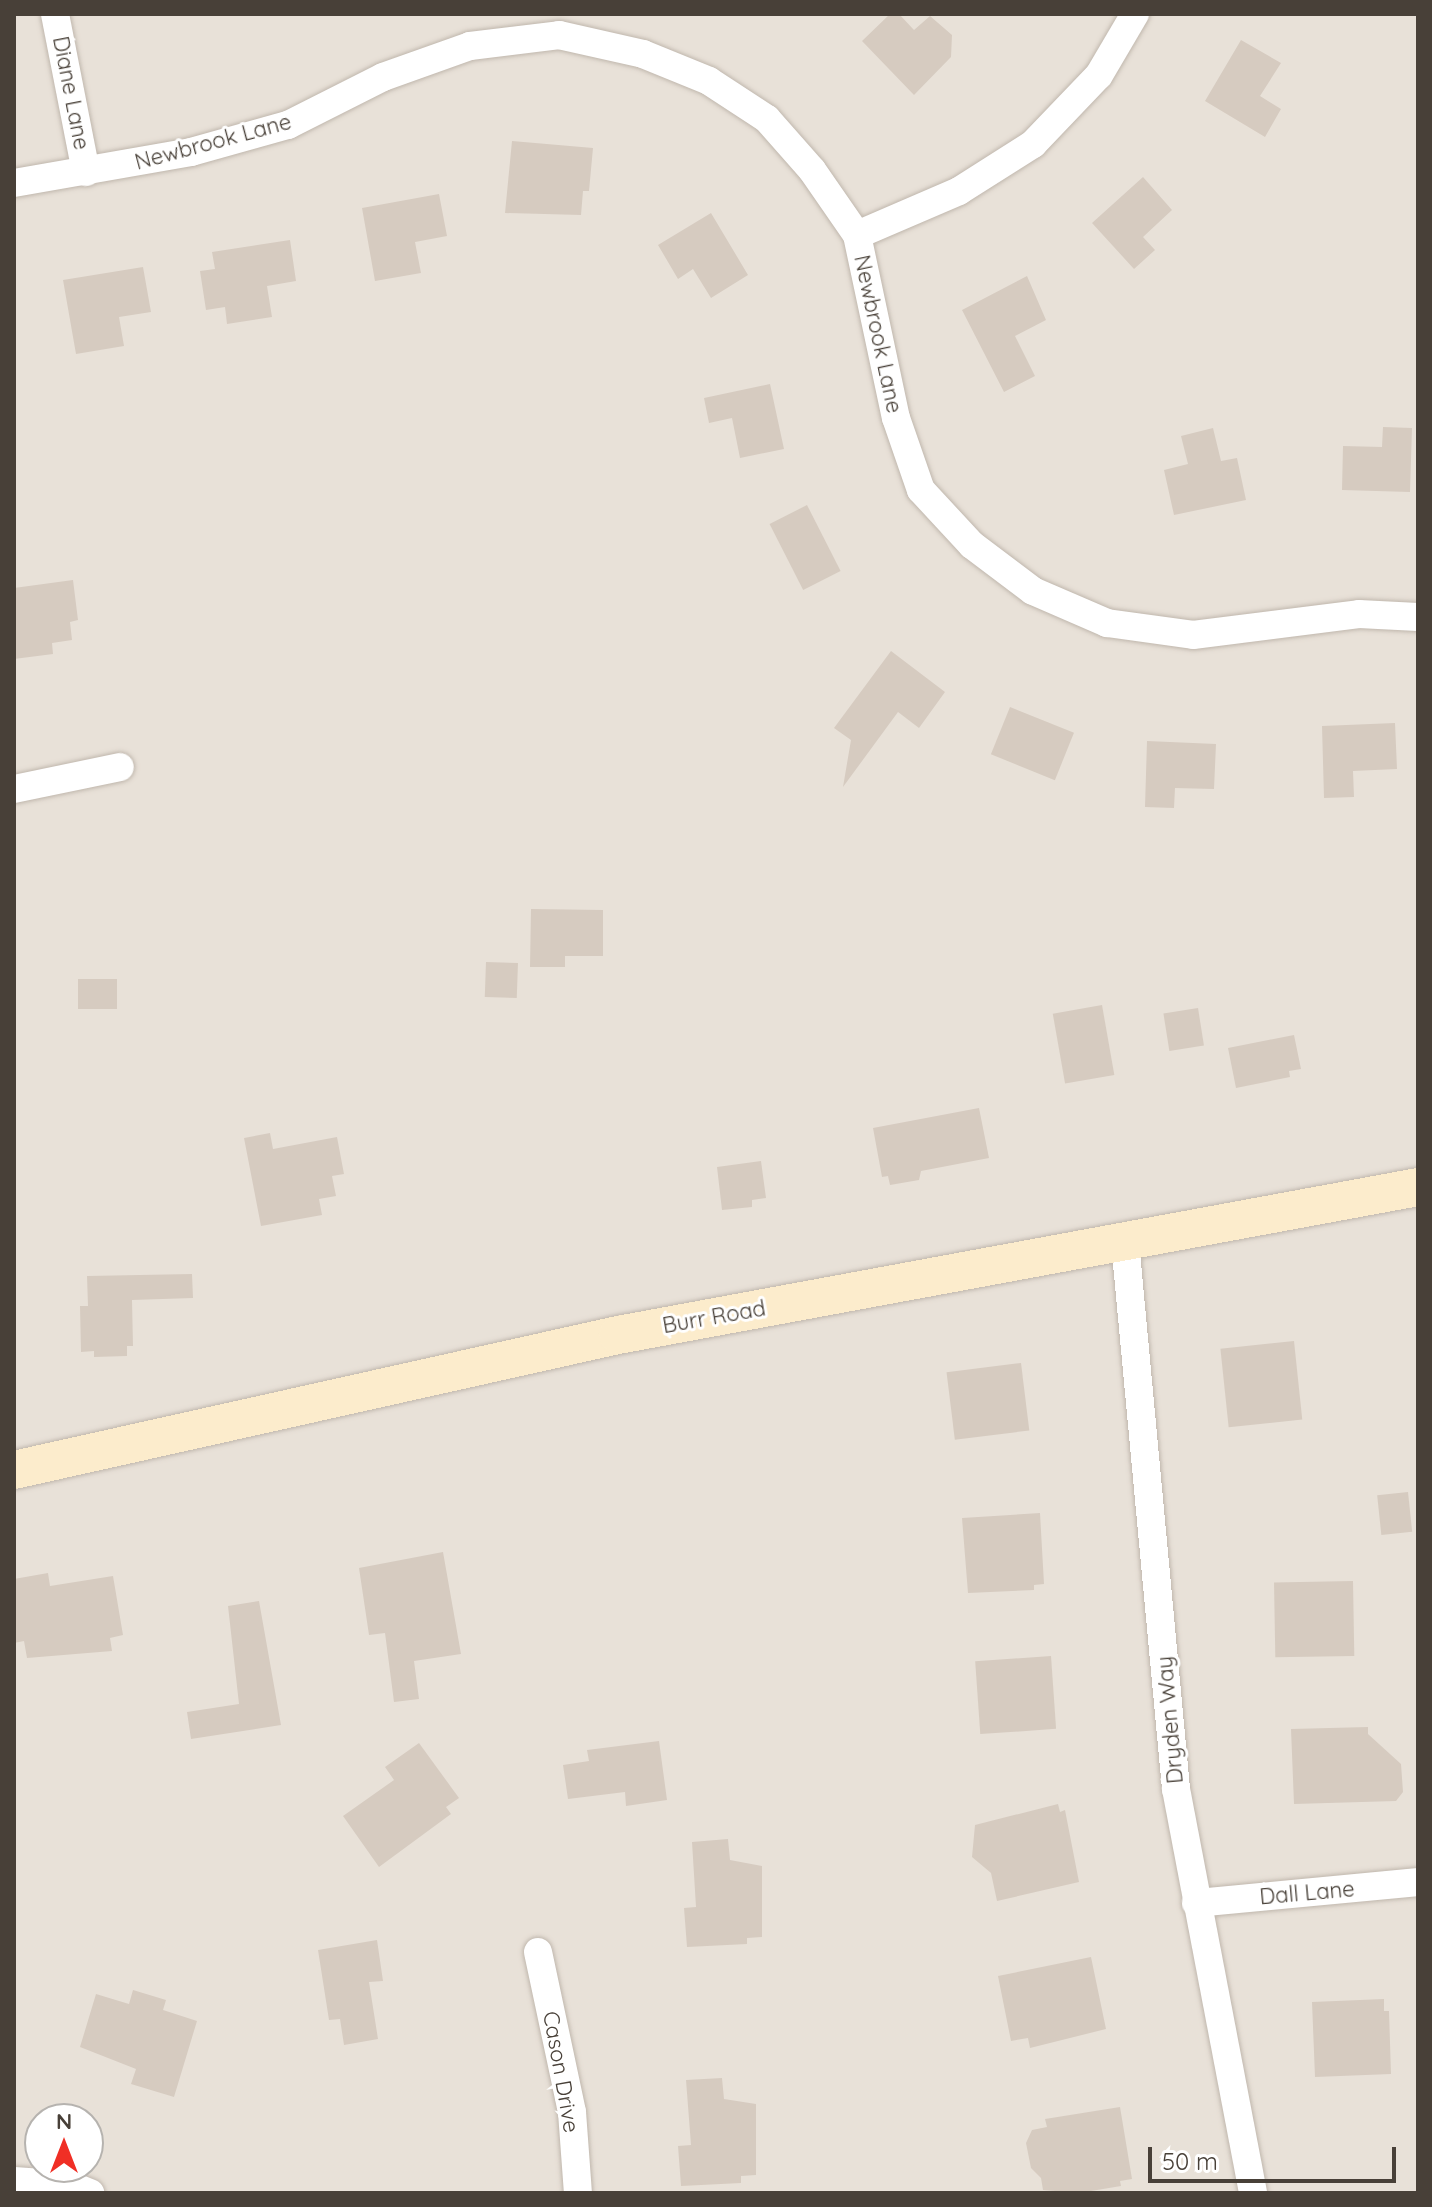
<!DOCTYPE html>
<html>
<head>
<meta charset="utf-8">
<style>
  body { margin:0 }
  #map { position:relative; width:1432px; height:2207px; overflow:hidden; background:#f4f0ea; font-family:Quicksand,sans-serif }
  div>[style] { position:absolute }
  .residential>* { inset:0; background:#e8e1d8 }
  .building>* { inset:0; background:#d6cbc0; transform-origin:0 0 }
  .roads { filter:drop-shadow(0 0 2px #c0b7ad) drop-shadow(0 0 2px #c0b7ad) }
  .street>* { height:28px; margin:-14px; padding:0 14px; transform-origin:14px; border-radius:14px; background:#fff }
  .secondary>* { height:38px; margin:-19px; padding:0 19px; transform-origin:19px; border-radius:19px; background:#fceccc }
  span { translate:-50% -50%; white-space:nowrap; text-align:center; line-height:1.15; -webkit-text-stroke:6px #fff; paint-order:stroke }
  .street-label { font-size:22px; color:#484038 }
  .frame { position:absolute; inset:0; border:16px solid #484038; pointer-events:none }
  .north { position:absolute; left:24px; top:2103px; width:80px; height:80px; box-sizing:border-box; background:#fff; border:2px solid #b6b3af; border-radius:50%; rotate:0deg; font-size:22px; font-weight:700; line-height:32px; text-align:center; color:#484038 }
  .north::after { content:''; display:block; margin:auto; width:28px; height:36px; background:#f02f25; clip-path:polygon(50% 0,100% 100%,50% 72%,0 100%) }
  .scale { position:absolute; left:1148px; top:2147px; width:248px; height:36px; box-sizing:border-box; border:4px solid #484038; border-top:0; padding-left:10px; font-size:24px; line-height:28px; white-space:nowrap; color:#484038; -webkit-text-stroke:6px #fff; paint-order:stroke }
</style>
</head>
<body>
<div id="map">
  <div class="residential">
    <i style="clip-path:polygon(evenodd,14px 14px,1418px 14px,1418px 2193px,14px 2193px,14px 14px,40px 2119px,88px 2119px,88px 2167px,40px 2167px,40px 2119px)"></i>
  </div>
  <div class="building">
    <i style="clip-path:polygon(890px 14px,899px 14px,914px 30px,930px 16px,952px 35px,951px 57px,914px 95px,862px 41px)"></i>
    <i style="clip-path:polygon(1241px 40px,1281px 63px,1260px 96px,1281px 109px,1265px 137px,1205px 101px)"></i>
    <i style="clip-path:polygon(512px 141px,593px 148px,589px 191px,583px 191px,581px 215px,505px 213px)"></i>
    <i style="clip-path:polygon(1143px 177px,1172px 210px,1143px 237px,1155px 250px,1134px 269px,1092px 223px)"></i>
    <i style="clip-path:polygon(439px 194px,447px 236px,415px 242px,421px 273px,375px 281px,362px 208px)"></i>
    <i style="clip-path:polygon(711px 213px,748px 275px,711px 298px,693px 269px,678px 279px,658px 245px)"></i>
    <i style="clip-path:polygon(290px 240px,296px 281px,267px 286px,272px 317px,227px 324px,225px 307px,206px 310px,200px 271px,215px 269px,212px 252px)"></i>
    <i style="clip-path:polygon(143px 267px,151px 312px,119px 317px,124px 346px,76px 354px,63px 280px)"></i>
    <i style="clip-path:polygon(1027px 276px,1046px 320px,1015px 336px,1035px 376px,1004px 392px,962px 310px)"></i>
    <i style="clip-path:polygon(770px 384px,784px 449px,740px 458px,732px 418px,709px 423px,704px 398px)"></i>
    <i style="clip-path:polygon(1383px 427px,1412px 428px,1410px 492px,1342px 490px,1343px 446px,1382px 447px)"></i>
    <i style="clip-path:polygon(1213px 428px,1221px 461px,1237px 458px,1246px 500px,1174px 515px,1164px 470px,1188px 464px,1181px 436px)"></i>
    <i style="left:807px;top:505px;width:74px;height:42px;rotate:63deg"></i>
    <i style="clip-path:polygon(73px 580px,78px 620px,70px 622px,72px 640px,52px 643px,53px 654px,14px 659px,14px 588px)"></i>
    <i style="clip-path:polygon(891px 651px,945px 692px,919px 728px,898px 712px,843px 787px,851px 740px,834px 728px)"></i>
    <i style="left:1010px;top:707px;width:69px;height:51px;rotate:22deg"></i>
    <i style="clip-path:polygon(1395px 723px,1397px 769px,1353px 771px,1354px 797px,1324px 798px,1322px 726px)"></i>
    <i style="clip-path:polygon(1147px 741px,1216px 744px,1214px 789px,1175px 788px,1174px 808px,1145px 807px)"></i>
    <i style="clip-path:polygon(531px 909px,603px 910px,603px 956px,565px 956px,565px 967px,530px 967px)"></i>
    <i style="left:486px;top:962px;width:32px;height:35px;rotate:2deg"></i>
    <i style="left:117px;top:979px;width:30px;height:39px;rotate:90deg"></i>
    <i style="left:1102px;top:1005px;width:71px;height:50px;rotate:80deg"></i>
    <i style="left:1198px;top:1008px;width:38px;height:35px;rotate:81deg"></i>
    <i style="clip-path:polygon(1294px 1035px,1301px 1069px,1289px 1071px,1290px 1077px,1236px 1088px,1228px 1048px)"></i>
    <i style="clip-path:polygon(979px 1108px,989px 1158px,921px 1171px,919px 1180px,890px 1185px,888px 1176px,882px 1177px,873px 1128px)"></i>
    <i style="clip-path:polygon(270px 1133px,273px 1149px,337px 1137px,344px 1174px,332px 1176px,336px 1196px,319px 1199px,322px 1215px,261px 1226px,244px 1138px)"></i>
    <i style="clip-path:polygon(761px 1161px,766px 1198px,752px 1200px,752px 1207px,722px 1210px,717px 1167px)"></i>
    <i style="clip-path:polygon(192px 1274px,193px 1298px,132px 1300px,133px 1346px,127px 1346px,127px 1356px,94px 1357px,94px 1351px,81px 1352px,80px 1306px,88px 1306px,87px 1276px)"></i>
    <i style="left:1294px;top:1341px;width:79px;height:74px;rotate:84deg"></i>
    <i style="left:1021px;top:1363px;width:68px;height:75px;rotate:83deg"></i>
    <i style="left:1408px;top:1492px;width:40px;height:31px;rotate:84deg"></i>
    <i style="clip-path:polygon(1040px 1513px,1044px 1584px,1034px 1585px,1034px 1590px,968px 1593px,962px 1518px)"></i>
    <i style="clip-path:polygon(443px 1552px,461px 1654px,414px 1661px,419px 1699px,394px 1702px,385px 1633px,369px 1635px,359px 1568px)"></i>
    <i style="clip-path:polygon(48px 1573px,50px 1586px,113px 1576px,123px 1635px,110px 1638px,112px 1651px,27px 1658px,24px 1641px,14px 1643px,14px 1579px)"></i>
    <i style="left:1353px;top:1581px;width:75px;height:79px;rotate:89deg"></i>
    <i style="clip-path:polygon(259px 1601px,281px 1725px,191px 1739px,187px 1712px,239px 1704px,228px 1606px)"></i>
    <i style="left:1051px;top:1656px;width:73px;height:76px;rotate:86deg"></i>
    <i style="clip-path:polygon(1368px 1727px,1368px 1734px,1401px 1764px,1403px 1792px,1396px 1801px,1294px 1804px,1291px 1729px)"></i>
    <i style="clip-path:polygon(659px 1741px,667px 1800px,626px 1806px,625px 1792px,568px 1799px,563px 1765px,589px 1761px,587px 1750px)"></i>
    <i style="clip-path:polygon(419px 1743px,459px 1798px,446px 1807px,451px 1814px,379px 1867px,343px 1816px,394px 1780px,385px 1767px)"></i>
    <i style="clip-path:polygon(1058px 1804px,1060px 1812px,1065px 1810px,1079px 1882px,997px 1901px,991px 1873px,972px 1857px,975px 1825px)"></i>
    <i style="clip-path:polygon(728px 1839px,730px 1860px,762px 1866px,762px 1937px,747px 1938px,747px 1944px,687px 1947px,684px 1908px,696px 1907px,692px 1842px)"></i>
    <i style="clip-path:polygon(377px 1940px,383px 1981px,369px 1982px,378px 2039px,344px 2045px,340px 2019px,329px 2020px,318px 1950px)"></i>
    <i style="clip-path:polygon(1091px 1957px,1106px 2029px,1030px 2048px,1028px 2038px,1011px 2041px,998px 1976px)"></i>
    <i style="clip-path:polygon(133px 1990px,166px 2000px,163px 2010px,197px 2021px,174px 2097px,131px 2084px,136px 2069px,80px 2047px,96px 1994px,129px 2004px)"></i>
    <i style="clip-path:polygon(1384px 1999px,1384px 2011px,1389px 2011px,1391px 2074px,1315px 2077px,1312px 2002px)"></i>
    <i style="clip-path:polygon(722px 2078px,724px 2099px,756px 2104px,756px 2175px,741px 2176px,741px 2183px,681px 2186px,678px 2146px,691px 2145px,686px 2080px)"></i>
    <i style="clip-path:polygon(1120px 2107px,1132px 2179px,1120px 2181px,1121px 2186px,1079px 2193px,1043px 2190px,1041px 2178px,1031px 2168px,1026px 2143px,1032px 2130px,1047px 2127px,1045px 2119px)"></i>
  </div>
  <div class="roads">
    <div class="street">
      <i style="left:55px;top:14px;width:161px;rotate:78.9deg"></i>
      <i style="left:14px;top:183px;width:180px;rotate:-9.9deg"></i>
      <i style="left:191px;top:152px;width:101px;rotate:-15.6deg"></i>
      <i style="left:288px;top:125px;width:106px;rotate:-26.8deg"></i>
      <i style="left:383px;top:77px;width:92px;rotate:-19.6deg"></i>
      <i style="left:470px;top:46px;width:90px;rotate:-7deg"></i>
      <i style="left:559px;top:35px;width:86px;rotate:12.7deg"></i>
      <i style="left:643px;top:54px;width:71px;rotate:22.2deg"></i>
      <i style="left:709px;top:81px;width:69px;rotate:33.2deg"></i>
      <i style="left:767px;top:119px;width:68px;rotate:48.6deg"></i>
      <i style="left:812px;top:170px;width:79px;rotate:55.3deg"></i>
      <i style="left:857px;top:235px;width:187px;rotate:78deg"></i>
      <i style="left:896px;top:418px;width:76px;rotate:70.9deg"></i>
      <i style="left:921px;top:490px;width:75px;rotate:47.2deg"></i>
      <i style="left:972px;top:545px;width:76px;rotate:37deg"></i>
      <i style="left:1033px;top:591px;width:81px;rotate:23.4deg"></i>
      <i style="left:1107px;top:623px;width:87px;rotate:7.9deg"></i>
      <i style="left:1193px;top:635px;width:167px;rotate:-7.2deg"></i>
      <i style="left:1359px;top:614px;width:59px;rotate:2.9deg"></i>
      <i style="left:857px;top:235px;width:111px;rotate:-23.3deg"></i>
      <i style="left:959px;top:191px;width:88px;rotate:-32.4deg"></i>
      <i style="left:1033px;top:144px;width:95px;rotate:-46.3deg"></i>
      <i style="left:1099px;top:75px;width:71px;rotate:-59.5deg"></i>
      <i style="left:14px;top:789px;width:108px;rotate:-11.7deg"></i>
      <i style="left:1125px;top:1242px;width:549px;rotate:84.67deg"></i>
      <i style="left:1176px;top:1789px;width:411px;rotate:79.2deg"></i>
      <i style="left:1196px;top:1903px;width:223px;rotate:-5.4deg"></i>
      <i style="left:538px;top:1952px;width:164px;rotate:78deg"></i>
      <i style="left:572px;top:2112px;width:81px;rotate:85.8deg"></i>
      <i style="left:14px;top:2181px;width:56px;rotate:4.1deg"></i>
      <i style="left:70px;top:2185px;width:22px;rotate:22deg"></i>
    </div>
    <div class="secondary">
      <i style="left:14px;top:1470px;width:619px;rotate:-12.6deg"></i>
      <i style="left:618px;top:1335px;width:814px;rotate:-10.48deg"></i>
    </div>
  </div>
  <div class="street-label">
    <span style="left:71px;top:93px;rotate:79deg">Diane Lane</span>
    <span style="left:213px;top:142px;rotate:-15deg">Newbrook Lane</span>
    <span style="left:878px;top:334px;rotate:78deg">Newbrook Lane</span>
    <span style="left:714px;top:1317px;rotate:-10deg">Burr Road</span>
    <span style="left:1170px;top:1720px;rotate:-95deg">Dryden Way</span>
    <span style="left:1307px;top:1893px;rotate:-5deg">Dall Lane</span>
    <span style="left:561px;top:2072px;rotate:80deg">Cason Drive</span>
  </div>
  <div class="frame"></div>
  <div class="north">N</div>
  <div class="scale">50 m</div>
</div>
</body>
</html>
